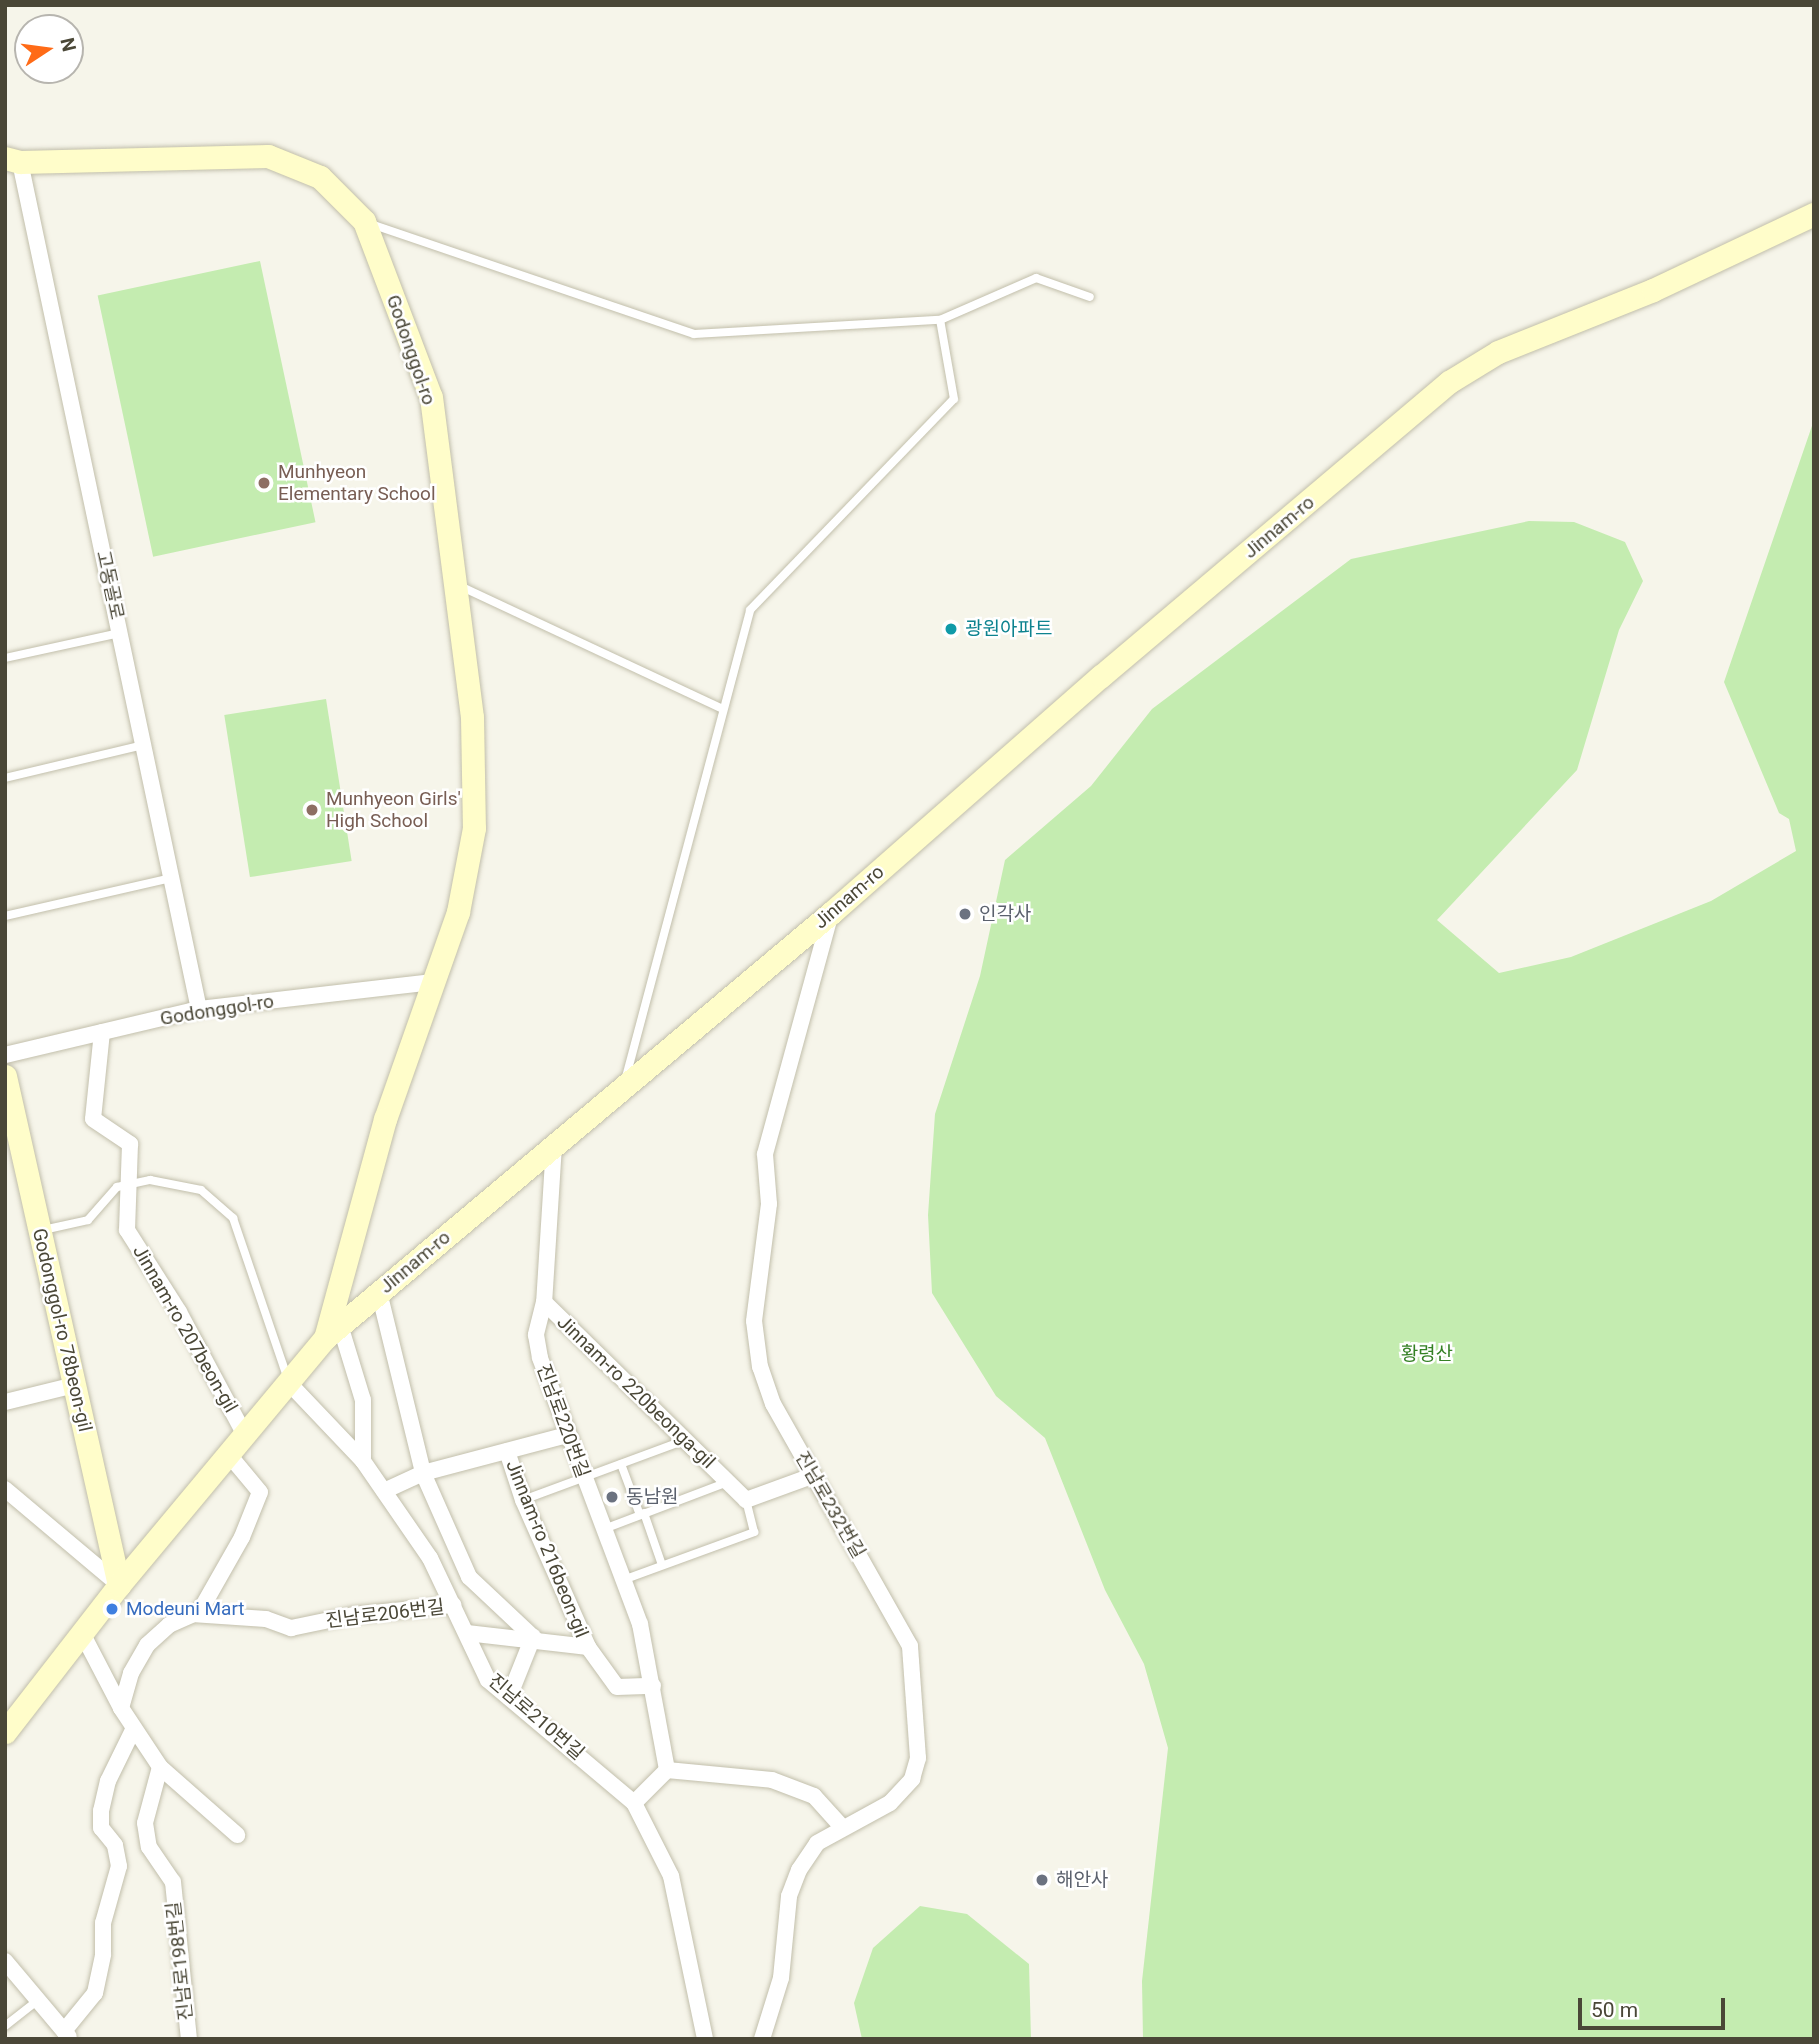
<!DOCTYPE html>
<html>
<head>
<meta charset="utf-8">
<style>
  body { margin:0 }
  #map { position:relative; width:1819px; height:2044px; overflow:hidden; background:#f6f5ea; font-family:Roboto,"Noto Sans KR",sans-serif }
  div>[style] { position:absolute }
  .green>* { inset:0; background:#c4ecb0; transform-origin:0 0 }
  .roads { filter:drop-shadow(0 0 2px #c2bfab) drop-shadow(0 0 2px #c2bfab) }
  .lane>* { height:8px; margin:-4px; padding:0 4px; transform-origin:4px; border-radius:4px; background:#fff }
  .street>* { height:16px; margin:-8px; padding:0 8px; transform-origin:8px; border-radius:8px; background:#fff }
  .secondary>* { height:23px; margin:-11.5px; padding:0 11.5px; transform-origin:11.5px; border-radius:11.5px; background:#fffdca }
  .dots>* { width:19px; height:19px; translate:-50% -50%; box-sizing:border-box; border:4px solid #fff; border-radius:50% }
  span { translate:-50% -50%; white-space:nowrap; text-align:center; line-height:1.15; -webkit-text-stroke:5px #fff; paint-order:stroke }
  .street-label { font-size:19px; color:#4a4737 }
  .education-label { font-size:19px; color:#785e54 }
  .left { translate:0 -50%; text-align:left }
  .culture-label { font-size:19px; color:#0d838f }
  .worship-label { font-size:19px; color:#5b616d }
  .park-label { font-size:19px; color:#358125 }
  .shop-label { font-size:19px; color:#366cbe }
  .frame { position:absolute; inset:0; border:7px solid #4a4737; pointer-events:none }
  .north { position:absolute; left:14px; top:14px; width:70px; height:70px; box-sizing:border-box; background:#fff; border:2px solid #b7b5af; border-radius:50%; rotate:77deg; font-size:19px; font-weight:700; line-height:28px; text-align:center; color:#4a4737 }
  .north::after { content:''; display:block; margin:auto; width:24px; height:32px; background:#ff6b17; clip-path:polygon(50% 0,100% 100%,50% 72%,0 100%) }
  .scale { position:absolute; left:1578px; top:1998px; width:147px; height:32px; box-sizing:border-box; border:4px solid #4a4737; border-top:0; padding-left:9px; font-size:21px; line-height:24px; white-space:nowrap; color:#4a4737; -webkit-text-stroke:5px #fff; paint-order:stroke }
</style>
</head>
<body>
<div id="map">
  <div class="green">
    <i style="left:260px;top:261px;width:267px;height:166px;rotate:78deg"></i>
    <i style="clip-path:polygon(1814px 420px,1814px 2039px,1143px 2039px,1142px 1981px,1168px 1748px,1144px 1664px,1105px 1590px,1045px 1438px,996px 1396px,932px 1293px,928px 1215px,935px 1114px,980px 976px,1005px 860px,1091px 786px,1152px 709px,1351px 559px,1529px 521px,1574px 522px,1625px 542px,1643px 581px,1619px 630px,1577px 770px,1437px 920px,1499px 973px,1571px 957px,1711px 901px,1796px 851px,1789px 819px,1779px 813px,1724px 682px)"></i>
    <i style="left:326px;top:699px;width:164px;height:103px;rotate:81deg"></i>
    <i style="clip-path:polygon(920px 1906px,967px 1914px,1029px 1964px,1031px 2039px,862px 2039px,854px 2003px,873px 1948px)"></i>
  </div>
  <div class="roads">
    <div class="lane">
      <i style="left:368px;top:223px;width:344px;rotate:18.8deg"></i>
      <i style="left:694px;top:334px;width:246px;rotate:-3.3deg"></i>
      <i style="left:940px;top:320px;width:105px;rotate:-23.6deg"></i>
      <i style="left:1036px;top:278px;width:57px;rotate:19.4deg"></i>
      <i style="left:460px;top:586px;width:290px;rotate:25.1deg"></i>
      <i style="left:5px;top:658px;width:118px;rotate:-12.3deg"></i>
      <i style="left:5px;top:778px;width:142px;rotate:-13.4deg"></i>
      <i style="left:5px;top:916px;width:170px;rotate:-12.9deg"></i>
      <i style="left:626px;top:1077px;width:483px;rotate:-75.1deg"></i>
      <i style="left:750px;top:610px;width:293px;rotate:-46deg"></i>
      <i style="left:954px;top:399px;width:80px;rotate:-100deg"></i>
      <i style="left:43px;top:1230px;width:46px;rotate:-12.5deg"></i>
      <i style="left:88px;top:1220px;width:44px;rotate:-48.7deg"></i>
      <i style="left:117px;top:1187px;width:34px;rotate:-12deg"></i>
      <i style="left:150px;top:1180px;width:52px;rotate:11.1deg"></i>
      <i style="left:201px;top:1190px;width:43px;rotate:41.2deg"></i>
      <i style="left:233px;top:1218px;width:168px;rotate:71.2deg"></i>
      <i style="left:621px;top:1464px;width:54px;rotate:69.6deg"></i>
      <i style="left:523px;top:1500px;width:173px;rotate:-20.3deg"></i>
      <i style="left:644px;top:1513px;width:55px;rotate:70.9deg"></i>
      <i style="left:604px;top:1529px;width:133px;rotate:-20.8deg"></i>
      <i style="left:623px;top:1580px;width:140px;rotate:-20.1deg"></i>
      <i style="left:754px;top:1532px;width:33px;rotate:-104deg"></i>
      <i style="left:5px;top:2026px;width:42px;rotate:-38.2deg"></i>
    </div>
    <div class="street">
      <i style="left:20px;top:162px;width:866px;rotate:78.07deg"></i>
      <i style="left:102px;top:1032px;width:87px;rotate:95.9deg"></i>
      <i style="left:93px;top:1119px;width:45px;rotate:34deg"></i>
      <i style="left:130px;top:1144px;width:86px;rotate:92deg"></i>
      <i style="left:127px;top:1230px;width:97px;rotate:57.6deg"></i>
      <i style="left:179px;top:1312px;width:142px;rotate:61.8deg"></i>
      <i style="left:5px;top:1055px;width:199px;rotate:-13.3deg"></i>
      <i style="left:199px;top:1009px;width:234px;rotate:-6.6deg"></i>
      <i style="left:554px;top:1145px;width:157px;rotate:93.6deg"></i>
      <i style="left:544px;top:1302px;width:34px;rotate:104deg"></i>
      <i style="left:536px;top:1335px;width:23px;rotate:80deg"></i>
      <i style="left:540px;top:1358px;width:284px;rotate:69.4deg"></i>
      <i style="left:640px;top:1624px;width:148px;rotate:79.5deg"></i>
      <i style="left:379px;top:1292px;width:186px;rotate:76.3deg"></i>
      <i style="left:423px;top:1473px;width:114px;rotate:66.1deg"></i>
      <i style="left:469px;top:1577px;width:88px;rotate:43.2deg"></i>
      <i style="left:544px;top:1302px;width:283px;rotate:44.4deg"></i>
      <i style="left:746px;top:1500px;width:70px;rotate:-20deg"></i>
      <i style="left:340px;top:1325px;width:78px;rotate:73deg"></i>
      <i style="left:363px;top:1400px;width:61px;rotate:90deg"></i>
      <i style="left:289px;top:1383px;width:108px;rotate:46.5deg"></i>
      <i style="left:363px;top:1461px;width:118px;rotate:55.4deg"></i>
      <i style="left:430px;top:1558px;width:135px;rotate:64.6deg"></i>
      <i style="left:488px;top:1680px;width:191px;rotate:40.1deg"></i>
      <i style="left:634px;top:1803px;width:82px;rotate:63.1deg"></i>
      <i style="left:671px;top:1876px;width:167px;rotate:78.2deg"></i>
      <i style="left:5px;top:1402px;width:71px;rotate:-13.8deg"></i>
      <i style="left:507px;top:1451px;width:52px;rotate:71.9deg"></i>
      <i style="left:523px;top:1500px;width:161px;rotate:66.1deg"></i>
      <i style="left:588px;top:1647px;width:49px;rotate:54.1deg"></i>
      <i style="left:617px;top:1687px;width:36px;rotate:-2deg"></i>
      <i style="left:5px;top:1489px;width:149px;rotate:40.1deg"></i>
      <i style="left:384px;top:1491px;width:43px;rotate:-24.8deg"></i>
      <i style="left:423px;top:1473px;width:149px;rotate:-14.8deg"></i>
      <i style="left:192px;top:1614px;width:74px;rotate:3.9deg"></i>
      <i style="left:266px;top:1619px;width:27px;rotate:20deg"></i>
      <i style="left:291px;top:1628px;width:64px;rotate:-11.7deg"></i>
      <i style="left:354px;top:1615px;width:100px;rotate:-5.8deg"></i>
      <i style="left:82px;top:1633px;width:85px;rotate:62.5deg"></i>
      <i style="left:121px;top:1708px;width:71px;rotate:56.5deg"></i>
      <i style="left:160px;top:1767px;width:103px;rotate:41.4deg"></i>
      <i style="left:467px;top:1633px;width:122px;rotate:6.6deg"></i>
      <i style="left:509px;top:1697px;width:65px;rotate:-68.2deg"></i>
      <i style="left:121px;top:1708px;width:36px;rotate:-74deg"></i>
      <i style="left:131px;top:1673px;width:32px;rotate:-60deg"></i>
      <i style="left:147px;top:1645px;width:30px;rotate:-42deg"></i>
      <i style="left:169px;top:1625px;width:34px;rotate:-24deg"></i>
      <i style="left:200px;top:1611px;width:85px;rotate:-60.4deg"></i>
      <i style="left:242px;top:1537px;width:48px;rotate:-68.2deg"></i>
      <i style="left:260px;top:1492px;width:47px;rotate:-129.8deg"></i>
      <i style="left:160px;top:1767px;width:58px;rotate:105deg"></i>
      <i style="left:145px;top:1823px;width:24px;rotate:81deg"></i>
      <i style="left:149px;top:1847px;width:42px;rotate:55.6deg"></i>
      <i style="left:173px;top:1882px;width:158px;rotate:84.2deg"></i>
      <i style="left:667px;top:1770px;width:105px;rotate:5.4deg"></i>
      <i style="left:772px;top:1780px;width:45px;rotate:20.9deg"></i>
      <i style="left:814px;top:1796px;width:40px;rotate:48deg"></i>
      <i style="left:634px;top:1803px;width:47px;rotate:-45deg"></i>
      <i style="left:5px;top:1961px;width:99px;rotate:49.9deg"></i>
      <i style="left:64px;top:2031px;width:49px;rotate:-50.8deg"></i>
      <i style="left:95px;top:1993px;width:40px;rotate:-78deg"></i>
      <i style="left:103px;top:1954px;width:31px;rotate:-90deg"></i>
      <i style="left:103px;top:1923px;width:59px;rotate:-74.3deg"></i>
      <i style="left:119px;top:1866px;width:21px;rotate:-101deg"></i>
      <i style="left:115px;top:1845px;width:22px;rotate:-129deg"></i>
      <i style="left:101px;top:1828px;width:17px;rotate:-90deg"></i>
      <i style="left:101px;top:1811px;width:31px;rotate:-77deg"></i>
      <i style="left:108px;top:1781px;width:57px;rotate:-63.9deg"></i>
      <i style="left:762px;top:2039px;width:64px;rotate:-72.7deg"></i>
      <i style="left:781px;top:1978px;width:82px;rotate:-84.4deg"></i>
      <i style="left:789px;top:1896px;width:28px;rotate:-69deg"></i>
      <i style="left:799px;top:1870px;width:32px;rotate:-56deg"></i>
      <i style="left:817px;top:1843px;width:83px;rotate:-28.7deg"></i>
      <i style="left:890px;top:1803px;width:33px;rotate:-47deg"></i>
      <i style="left:912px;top:1779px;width:22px;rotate:-74deg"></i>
      <i style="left:918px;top:1758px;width:112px;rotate:-94.1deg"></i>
      <i style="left:910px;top:1646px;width:278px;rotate:-119.5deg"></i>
      <i style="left:773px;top:1404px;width:39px;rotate:-109deg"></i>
      <i style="left:760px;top:1367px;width:46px;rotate:-97.4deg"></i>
      <i style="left:754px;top:1321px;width:118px;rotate:-82.7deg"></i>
      <i style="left:769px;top:1204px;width:50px;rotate:-94.6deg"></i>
      <i style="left:765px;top:1154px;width:250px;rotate:-74.7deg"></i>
    </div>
    <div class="secondary">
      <i style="left:5px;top:158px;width:16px;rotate:15deg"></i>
      <i style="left:20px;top:162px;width:248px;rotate:-1.4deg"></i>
      <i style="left:268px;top:156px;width:56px;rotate:22deg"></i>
      <i style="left:320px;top:177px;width:62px;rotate:45deg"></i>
      <i style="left:364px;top:221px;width:188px;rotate:69.2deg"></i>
      <i style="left:431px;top:397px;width:323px;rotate:82.7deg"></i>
      <i style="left:472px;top:717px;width:111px;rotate:89deg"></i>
      <i style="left:474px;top:828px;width:86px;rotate:100.8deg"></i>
      <i style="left:458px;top:912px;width:219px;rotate:109.4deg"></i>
      <i style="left:385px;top:1119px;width:227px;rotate:105.3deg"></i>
      <i style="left:5px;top:1076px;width:522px;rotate:77.38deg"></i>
      <i style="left:5px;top:1732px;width:186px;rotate:-52.2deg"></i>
      <i style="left:119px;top:1585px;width:322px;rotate:-50.2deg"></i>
      <i style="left:325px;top:1338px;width:661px;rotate:-40.03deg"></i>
      <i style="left:831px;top:913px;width:359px;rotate:-41.3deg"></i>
      <i style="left:1101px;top:676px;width:456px;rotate:-40.2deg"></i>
      <i style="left:1449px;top:382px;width:57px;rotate:-31.5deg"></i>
      <i style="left:1498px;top:352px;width:167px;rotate:-21.8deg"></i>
      <i style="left:1653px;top:290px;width:178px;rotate:-25.3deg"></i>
    </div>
  </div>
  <div class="dots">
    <i style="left:264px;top:483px;background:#8d6e63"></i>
    <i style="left:951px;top:629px;background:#0f9aa8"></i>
    <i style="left:312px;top:810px;background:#8d6e63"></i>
    <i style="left:965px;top:914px;background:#6b7280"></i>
    <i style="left:612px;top:1497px;background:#6b7280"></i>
    <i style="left:112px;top:1609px;background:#3f7fe0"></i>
    <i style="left:1042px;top:1880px;background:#6b7280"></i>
  </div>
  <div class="street-label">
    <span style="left:411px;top:350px;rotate:71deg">Godonggol-ro</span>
    <span style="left:1279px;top:527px;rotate:-40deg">Jinnam-ro</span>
    <span style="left:110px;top:585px;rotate:78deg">고동골로</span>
    <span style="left:849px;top:897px;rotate:-41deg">Jinnam-ro</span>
    <span style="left:217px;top:1010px;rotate:-9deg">Godonggol-ro</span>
    <span style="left:415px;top:1262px;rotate:-40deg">Jinnam-ro</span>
    <span style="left:185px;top:1329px;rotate:60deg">Jinnam-ro 207beon-gil</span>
    <span style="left:62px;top:1330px;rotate:77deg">Godonggol-ro 78beon-gil</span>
    <span style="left:636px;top:1392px;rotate:44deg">Jinnam-ro 220beonga-gil</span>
    <span style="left:563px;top:1421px;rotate:70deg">진남로220번길</span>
    <span style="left:830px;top:1505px;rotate:60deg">진남로232번길</span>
    <span style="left:547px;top:1549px;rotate:68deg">Jinnam-ro 216beon-gil</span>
    <span style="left:385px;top:1614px;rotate:-7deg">진남로206번길</span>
    <span style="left:536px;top:1717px;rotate:41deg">진남로210번길</span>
    <span style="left:180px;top:1961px;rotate:-96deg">진남로198번길</span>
  </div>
  <div class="education-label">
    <span class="left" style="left:278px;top:483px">Munhyeon<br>Elementary School</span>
    <span class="left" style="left:326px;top:810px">Munhyeon Girls'<br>High School</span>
  </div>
  <div class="culture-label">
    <span class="left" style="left:965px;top:629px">광원아파트</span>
  </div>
  <div class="worship-label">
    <span class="left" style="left:979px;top:914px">인각사</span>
    <span class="left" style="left:626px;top:1497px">동남원</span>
    <span class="left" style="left:1056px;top:1880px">해안사</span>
  </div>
  <div class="park-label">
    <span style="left:1427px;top:1354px">황령산</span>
  </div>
  <div class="shop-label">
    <span class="left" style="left:126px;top:1609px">Modeuni Mart</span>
  </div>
  <div class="frame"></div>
  <div class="north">N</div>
  <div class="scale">50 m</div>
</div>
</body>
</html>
